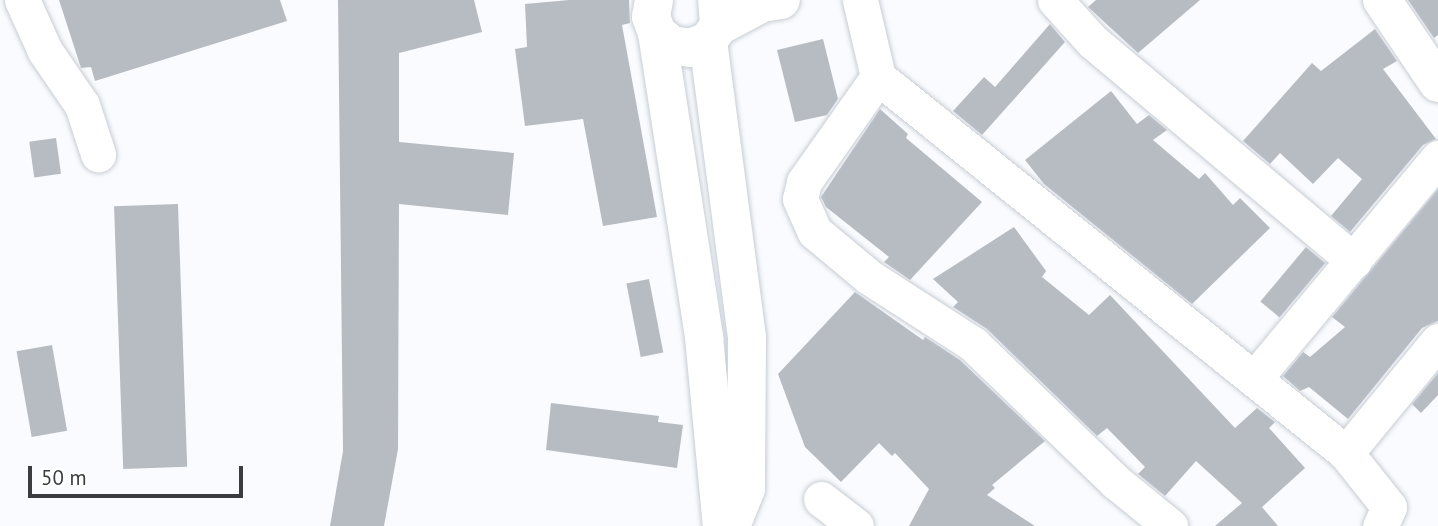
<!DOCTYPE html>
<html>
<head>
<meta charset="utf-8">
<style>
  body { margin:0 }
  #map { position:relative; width:1438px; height:526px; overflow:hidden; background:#f9fbfe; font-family:"PT Sans",sans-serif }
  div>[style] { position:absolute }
  .building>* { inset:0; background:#b7bcc3; transform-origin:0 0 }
  .roads { filter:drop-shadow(0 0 2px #c7cdd4) drop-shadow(0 0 2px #c7cdd4) }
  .street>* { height:35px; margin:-17.5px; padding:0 17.5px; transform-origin:17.5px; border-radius:17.5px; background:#fff }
  .secondary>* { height:38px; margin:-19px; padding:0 19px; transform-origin:19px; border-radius:19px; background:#fff }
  span { translate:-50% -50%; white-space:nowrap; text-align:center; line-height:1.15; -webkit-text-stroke:7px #fff; paint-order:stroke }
  .scale { position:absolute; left:28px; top:466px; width:215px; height:32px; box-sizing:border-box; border:4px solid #3a3c40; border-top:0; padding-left:9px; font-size:21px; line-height:24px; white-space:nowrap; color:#3a3c40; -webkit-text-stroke:5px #fff; paint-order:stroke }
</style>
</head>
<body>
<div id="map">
  <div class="building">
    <i style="clip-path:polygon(59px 0,280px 0,287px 21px,95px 81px,91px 67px,81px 68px)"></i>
    <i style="clip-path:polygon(338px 0,474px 0,482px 32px,399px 53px,399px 142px,514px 153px,508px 215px,399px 204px,398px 449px,384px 526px,330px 526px,343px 451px)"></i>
    <i style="clip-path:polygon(569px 0,629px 0,630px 23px,622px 25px,657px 217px,603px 226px,583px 119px,525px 126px,515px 49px,527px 47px,525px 4px)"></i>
    <i style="clip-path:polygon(1096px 0,1200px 0,1138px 53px,1088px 7px)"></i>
    <i style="clip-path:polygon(1408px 0,1438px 0,1438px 35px,1434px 38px)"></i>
    <i style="clip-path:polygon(1050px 24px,1065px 42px,982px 135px,953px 111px,984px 77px,995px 87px)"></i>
    <i style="clip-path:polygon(1375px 29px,1397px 61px,1383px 69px,1436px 139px,1423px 145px,1350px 232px,1331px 216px,1362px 179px,1338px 158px,1313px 184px,1280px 153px,1270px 164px,1243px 141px,1312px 63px,1321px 71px)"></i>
    <i style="clip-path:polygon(823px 39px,838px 99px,827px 115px,795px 122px,777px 50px)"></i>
    <i style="clip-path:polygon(1111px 91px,1137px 124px,1149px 115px,1167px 130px,1153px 140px,1199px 179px,1205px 173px,1233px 205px,1240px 198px,1270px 228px,1192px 304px,1044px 184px,1025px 160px)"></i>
    <i style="clip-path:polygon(880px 109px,908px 134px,906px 138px,982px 202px,910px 280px,884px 262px,889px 257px,826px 207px,821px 197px)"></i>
    <i style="left:56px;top:138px;width:36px;height:27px;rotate:82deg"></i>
    <i style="clip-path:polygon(1438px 189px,1438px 321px,1422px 328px,1348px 419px,1309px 387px,1300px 391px,1283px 376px,1303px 352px,1310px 357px,1345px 327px,1332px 317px)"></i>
    <i style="left:178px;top:204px;width:263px;height:64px;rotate:88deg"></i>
    <i style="clip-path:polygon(1014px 227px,1046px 271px,1042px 277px,1089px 315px,1110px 295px,1235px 428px,1257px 408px,1275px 422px,1269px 428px,1305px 468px,1262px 507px,1278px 526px,1215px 526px,1242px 503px,1196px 461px,1165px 496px,1138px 474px,1145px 467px,1107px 428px,1097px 436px,987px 329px,953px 307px,958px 302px,933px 279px)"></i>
    <i style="left:1306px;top:247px;width:25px;height:71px;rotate:40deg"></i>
    <i style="left:649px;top:279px;width:75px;height:23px;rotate:79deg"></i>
    <i style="clip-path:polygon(855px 292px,923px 340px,925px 337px,960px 360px,1045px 441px,992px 485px,995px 488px,987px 495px,1035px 526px,909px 526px,929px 489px,895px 453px,892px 456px,879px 443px,841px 482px,805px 447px,778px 374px)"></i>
    <i style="left:52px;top:345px;width:87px;height:36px;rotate:80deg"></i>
    <i style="clip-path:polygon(1438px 373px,1438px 395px,1421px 413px,1412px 404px)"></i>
    <i style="clip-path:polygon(551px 403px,659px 416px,658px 422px,683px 425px,677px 468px,546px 450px)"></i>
  </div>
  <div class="roads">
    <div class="street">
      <i style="left:22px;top:0;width:56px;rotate:65.7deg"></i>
      <i style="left:45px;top:51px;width:65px;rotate:55.6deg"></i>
      <i style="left:82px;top:105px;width:52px;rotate:71.9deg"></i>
      <i style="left:860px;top:0;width:79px;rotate:76.8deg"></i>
      <i style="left:878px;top:77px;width:600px;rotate:38.78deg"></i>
      <i style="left:1346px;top:453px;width:69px;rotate:51.5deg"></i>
      <i style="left:1389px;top:507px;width:21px;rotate:115deg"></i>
      <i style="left:1055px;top:0;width:55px;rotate:47.9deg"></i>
      <i style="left:1092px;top:41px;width:342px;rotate:40deg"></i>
      <i style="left:878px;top:77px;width:128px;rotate:125.2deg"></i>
      <i style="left:804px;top:182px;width:17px;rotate:103deg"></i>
      <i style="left:800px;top:199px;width:36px;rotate:66deg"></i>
      <i style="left:815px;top:232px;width:70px;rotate:39.8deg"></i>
      <i style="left:869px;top:277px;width:124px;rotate:32.8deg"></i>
      <i style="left:973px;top:344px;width:199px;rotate:44deg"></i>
      <i style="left:1116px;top:482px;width:70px;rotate:39.2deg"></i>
      <i style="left:1254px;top:379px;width:288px;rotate:-50.2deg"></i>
      <i style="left:1346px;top:453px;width:145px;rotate:-50.6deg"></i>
      <i style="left:821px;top:499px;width:44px;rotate:37.6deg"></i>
    </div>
    <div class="secondary">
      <i style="left:654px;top:0;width:17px;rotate:100deg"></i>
      <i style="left:651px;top:17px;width:17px;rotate:69deg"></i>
      <i style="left:657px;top:33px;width:19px;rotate:39deg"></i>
      <i style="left:672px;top:45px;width:18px;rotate:9deg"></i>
      <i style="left:690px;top:48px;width:19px;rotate:-21deg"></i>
      <i style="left:708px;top:41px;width:19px;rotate:-54deg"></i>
      <i style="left:719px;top:26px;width:26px;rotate:-94deg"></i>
      <i style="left:1382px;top:0;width:100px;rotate:56deg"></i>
      <i style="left:719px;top:26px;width:49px;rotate:-28.1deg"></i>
      <i style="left:762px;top:3px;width:19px;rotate:-9deg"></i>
      <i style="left:657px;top:33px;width:308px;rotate:81.2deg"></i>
      <i style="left:704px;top:337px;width:190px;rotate:84.6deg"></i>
      <i style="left:708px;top:41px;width:299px;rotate:82.5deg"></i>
      <i style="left:747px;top:337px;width:152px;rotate:90.4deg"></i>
      <i style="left:746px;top:489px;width:40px;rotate:112deg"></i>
    </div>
  </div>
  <div class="scale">50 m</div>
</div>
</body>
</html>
